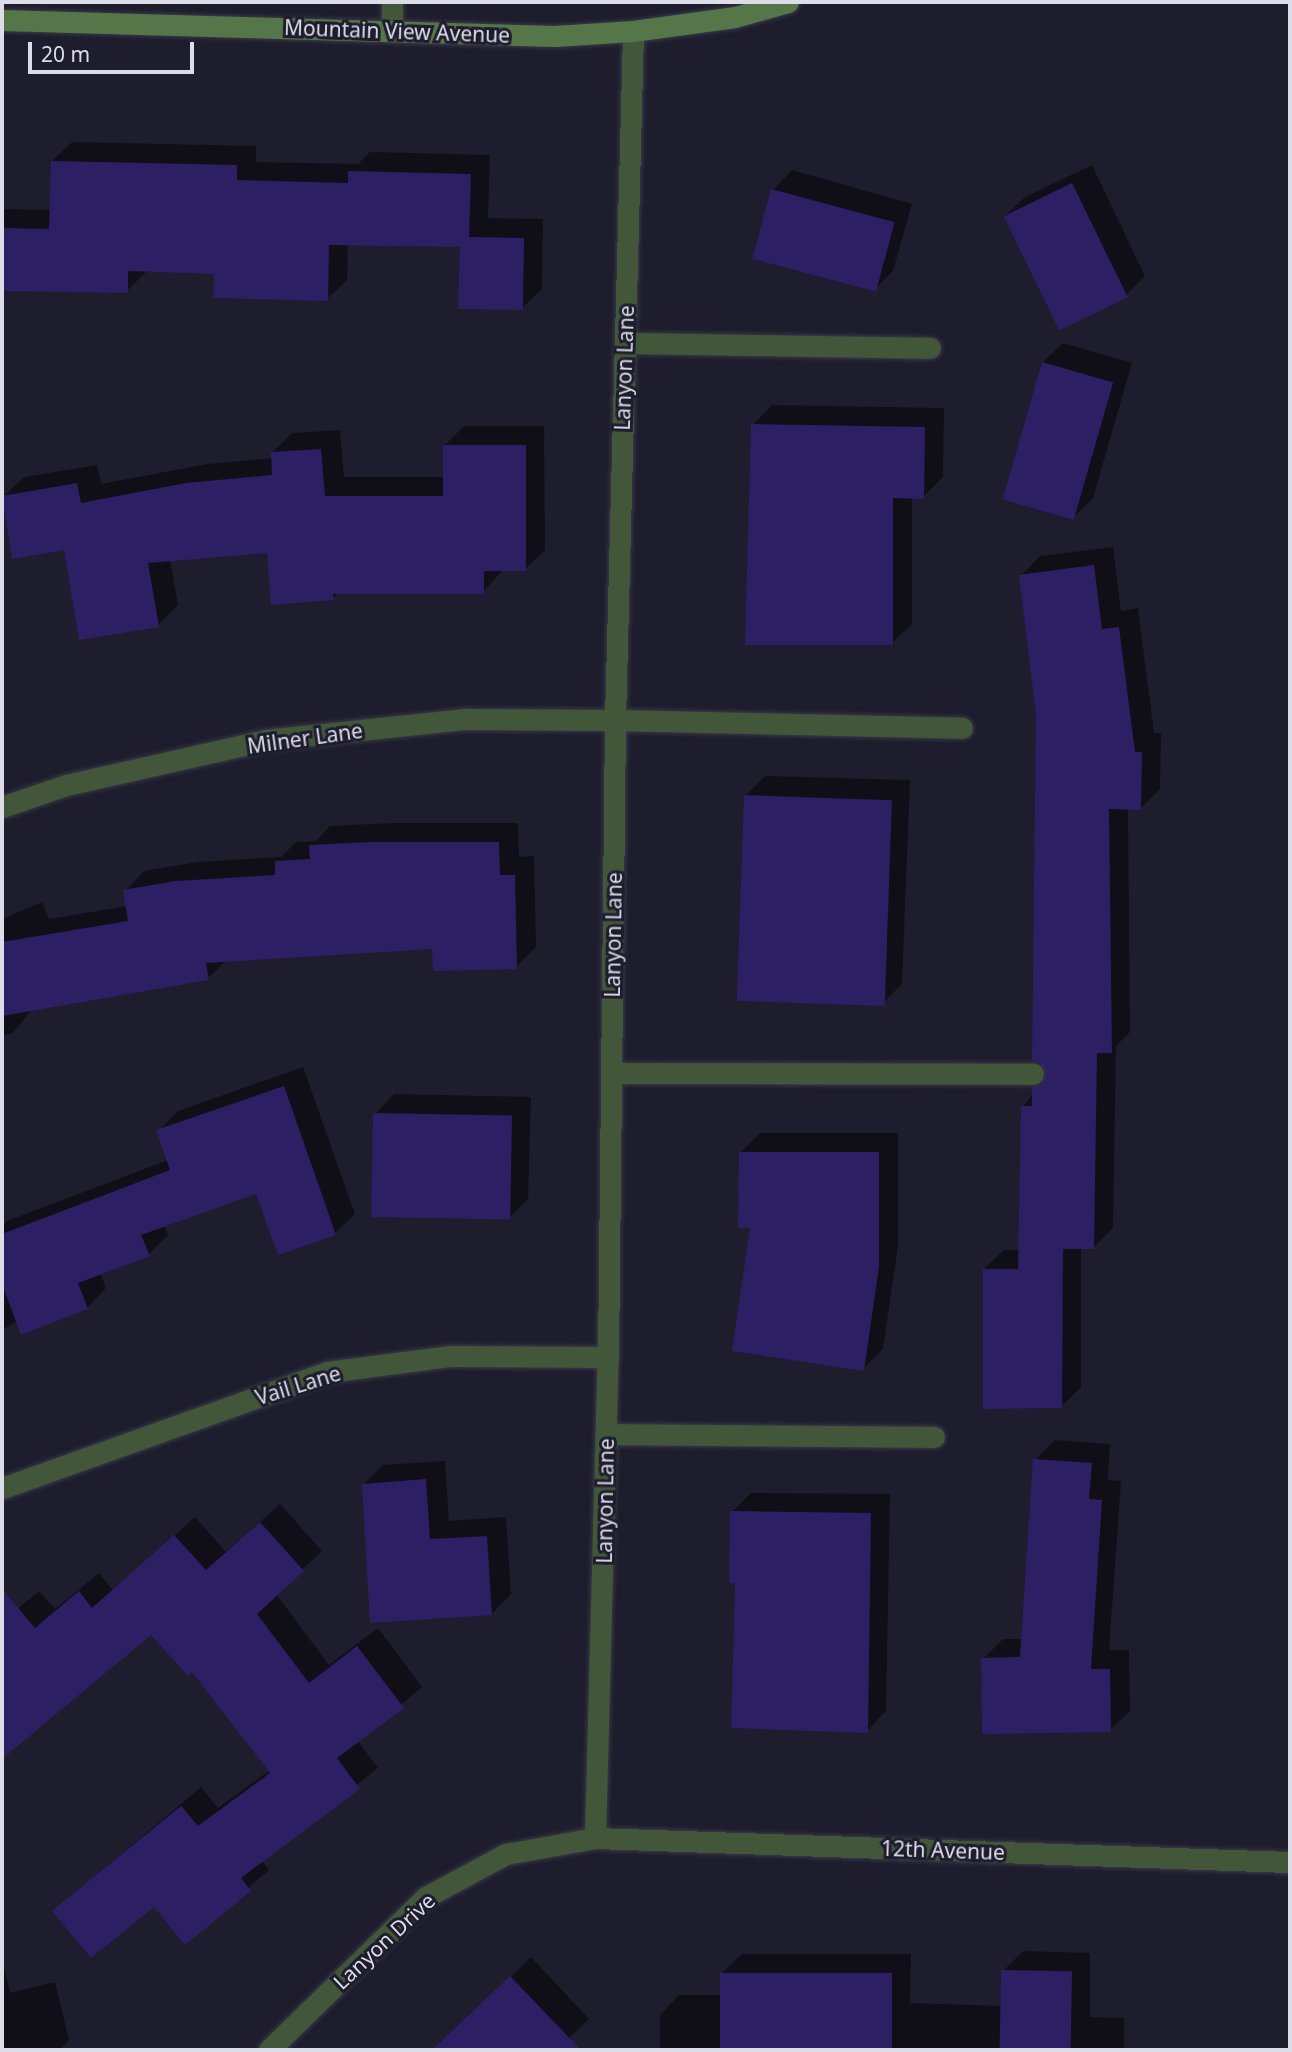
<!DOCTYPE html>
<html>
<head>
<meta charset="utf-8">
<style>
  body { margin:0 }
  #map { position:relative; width:1292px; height:2052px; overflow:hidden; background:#1e1d2d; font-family:"Noto Sans",sans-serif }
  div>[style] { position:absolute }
  .shadow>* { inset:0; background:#0007 }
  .building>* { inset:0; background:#2d1f64; transform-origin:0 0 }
  .roads { filter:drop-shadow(0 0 2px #393847) drop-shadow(0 0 2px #393847) }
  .lane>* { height:21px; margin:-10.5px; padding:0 10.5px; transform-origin:10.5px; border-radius:10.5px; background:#42573a }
  .street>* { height:21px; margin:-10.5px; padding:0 10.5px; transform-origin:10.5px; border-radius:10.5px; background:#42573a }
  .secondary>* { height:21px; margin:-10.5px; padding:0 10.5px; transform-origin:10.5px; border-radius:10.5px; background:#557648 }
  span { translate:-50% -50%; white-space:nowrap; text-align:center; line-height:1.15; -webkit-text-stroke:6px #1e1d2d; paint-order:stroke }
  .street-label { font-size:21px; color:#dddde9 }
  .frame { position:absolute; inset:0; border:4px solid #dddde9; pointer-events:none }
  .scale { position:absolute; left:28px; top:42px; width:166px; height:32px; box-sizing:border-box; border:4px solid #dddde9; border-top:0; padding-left:9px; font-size:21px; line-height:24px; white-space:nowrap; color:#dddde9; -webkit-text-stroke:5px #1e1d2d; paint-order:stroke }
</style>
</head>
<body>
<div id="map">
  <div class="shadow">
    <i style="clip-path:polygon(72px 142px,256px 146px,256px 162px,358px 164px,370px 152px,490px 155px,488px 218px,543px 219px,542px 289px,522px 308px,462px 245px,348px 243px,347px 280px,327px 299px,216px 272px,146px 272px,127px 291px,2px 289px,2px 209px,51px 210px,52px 161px)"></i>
    <i style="clip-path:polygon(1092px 165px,1145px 276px,1126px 295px,1005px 216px,1025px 197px)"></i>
    <i style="clip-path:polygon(792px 170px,912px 204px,893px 271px,874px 290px,773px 190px)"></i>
    <i style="clip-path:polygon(1063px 343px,1132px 363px,1093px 498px,1073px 518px,1043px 362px)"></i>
    <i style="clip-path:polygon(772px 405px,944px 408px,943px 477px,923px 497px,912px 497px,912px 624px,892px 643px,753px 425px)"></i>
    <i style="clip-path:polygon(464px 426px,544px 426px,545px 550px,525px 569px,503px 570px,483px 592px,339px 592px,333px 598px,269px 551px,170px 559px,178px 605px,158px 625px,4px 496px,24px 477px,97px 465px,101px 484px,207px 464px,273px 458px,272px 453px,292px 433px,340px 430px,344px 477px,444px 477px,444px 446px)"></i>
    <i style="clip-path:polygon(1113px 547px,1121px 611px,1138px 608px,1154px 733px,1161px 733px,1160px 789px,1141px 808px,1128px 808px,1130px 1032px,1116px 1046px,1113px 1228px,1093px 1248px,1081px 1247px,1081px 1387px,1061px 1407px,984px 1269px,1004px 1250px,1020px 1250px,1023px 1107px,1048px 1074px,1038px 715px,1021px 576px,1040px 556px)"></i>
    <i style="clip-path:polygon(765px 776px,910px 780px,902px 984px,882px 1004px,746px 795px)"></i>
    <i style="clip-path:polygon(391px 823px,518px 823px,519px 857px,534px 856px,536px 947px,516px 967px,434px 947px,227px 960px,208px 978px,32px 1009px,14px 1032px,2px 1037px,2px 919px,42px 902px,49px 919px,127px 906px,125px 891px,144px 871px,197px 862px,281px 857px,296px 842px,316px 841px,330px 826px)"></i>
    <i style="clip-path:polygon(303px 1067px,355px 1214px,335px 1233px,257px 1192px,164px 1225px,168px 1235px,149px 1254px,100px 1273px,106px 1288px,87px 1308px,17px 1321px,2px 1330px,2px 1226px,7px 1221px,168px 1160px,158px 1131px,178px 1111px)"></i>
    <i style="clip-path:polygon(394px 1094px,531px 1097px,528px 1199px,508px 1219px,375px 1114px)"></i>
    <i style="clip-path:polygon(760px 1133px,898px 1133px,898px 1246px,883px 1349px,863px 1369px,752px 1227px,741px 1152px)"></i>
    <i style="clip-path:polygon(1055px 1440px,1110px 1444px,1108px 1480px,1121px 1481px,1109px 1650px,1129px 1650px,1130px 1711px,1110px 1730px,983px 1659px,1003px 1639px,1023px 1639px,1035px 1460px)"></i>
    <i style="clip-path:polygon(445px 1461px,449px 1521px,506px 1517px,511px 1594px,492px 1614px,363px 1485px,383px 1465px)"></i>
    <i style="clip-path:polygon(751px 1493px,890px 1494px,886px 1711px,867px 1731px,737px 1582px,732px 1512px)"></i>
    <i style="clip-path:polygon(280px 1504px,322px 1551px,276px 1594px,329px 1665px,378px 1628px,422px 1687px,358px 1741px,378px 1768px,261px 1860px,269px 1870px,185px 1942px,154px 1904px,54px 1911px,201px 1787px,218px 1808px,270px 1770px,192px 1669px,151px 1632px,2px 1757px,2px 1622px,39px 1591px,55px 1609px,99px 1573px,113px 1590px,195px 1517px,226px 1552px)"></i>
    <i style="clip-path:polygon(1023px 1951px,1090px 1953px,1090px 2017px,1124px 2018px,1124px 2050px,660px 2050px,660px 2015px,679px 1995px,722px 1995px,722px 1973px,742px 1954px,911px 1954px,910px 2003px,1003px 2006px,1003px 1971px)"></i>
    <i style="clip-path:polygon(2px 1957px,10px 1993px,55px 1982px,69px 2040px,60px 2050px,2px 2050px)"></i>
    <i style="clip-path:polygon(531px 1957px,589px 2019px,565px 2042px,573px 2050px,438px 2050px)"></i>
  </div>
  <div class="building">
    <i style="clip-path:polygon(51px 161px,237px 165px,237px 180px,348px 183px,348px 171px,471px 174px,469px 237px,524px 238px,523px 310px,458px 309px,460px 247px,329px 245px,328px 301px,213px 298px,214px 274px,128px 271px,128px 293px,2px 291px,2px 228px,49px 229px)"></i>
    <i style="left:1072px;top:183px;width:127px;height:76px;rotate:64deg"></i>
    <i style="left:771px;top:189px;width:128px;height:72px;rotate:15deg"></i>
    <i style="left:1042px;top:362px;width:74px;height:143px;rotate:16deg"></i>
    <i style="clip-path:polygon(751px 424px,925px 427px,924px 499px,893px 498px,893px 645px,745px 645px)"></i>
    <i style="clip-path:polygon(443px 445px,526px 445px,526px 571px,484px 571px,484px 594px,333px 594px,334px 600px,271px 605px,267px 553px,148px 563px,159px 627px,79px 640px,64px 550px,12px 559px,2px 496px,77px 483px,81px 503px,186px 483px,272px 475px,271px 452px,321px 449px,325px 496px,443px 496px)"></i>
    <i style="clip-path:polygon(1094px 565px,1102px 629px,1119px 627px,1135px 752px,1142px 752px,1141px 810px,1109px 809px,1112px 1053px,1097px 1053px,1094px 1249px,1063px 1249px,1062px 1408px,983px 1409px,983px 1269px,1018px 1269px,1021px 1106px,1032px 1106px,1032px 1087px,1040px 1085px,1046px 1075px,1040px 1063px,1032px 1061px,1036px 715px,1019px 575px)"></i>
    <i style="left:744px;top:795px;width:148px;height:206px;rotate:2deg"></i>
    <i style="clip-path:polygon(370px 842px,499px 842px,500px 875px,515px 875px,517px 969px,433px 971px,432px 949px,206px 963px,209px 980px,2px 1016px,2px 942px,128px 921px,123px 890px,176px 881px,275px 875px,275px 861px,310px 859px,309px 845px)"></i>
    <i style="clip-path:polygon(284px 1086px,336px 1235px,278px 1255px,256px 1194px,141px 1235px,150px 1256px,78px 1283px,88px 1309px,21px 1335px,2px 1284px,2px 1234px,170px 1170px,156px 1130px)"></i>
    <i style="left:373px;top:1113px;width:139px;height:104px;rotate:1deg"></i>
    <i style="clip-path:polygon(739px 1152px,879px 1152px,879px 1267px,864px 1371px,732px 1351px,750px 1228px,738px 1228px)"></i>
    <i style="clip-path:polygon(1033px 1459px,1092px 1463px,1089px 1499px,1102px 1500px,1091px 1669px,1110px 1669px,1111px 1732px,982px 1734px,981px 1658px,1020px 1657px)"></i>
    <i style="clip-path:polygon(426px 1479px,430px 1539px,487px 1536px,492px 1615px,370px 1623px,362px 1484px)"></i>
    <i style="clip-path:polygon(730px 1511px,871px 1513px,868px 1733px,731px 1728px,735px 1584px,729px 1583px)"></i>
    <i style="clip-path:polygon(260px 1522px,304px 1571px,257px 1614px,309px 1683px,357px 1646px,404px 1708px,337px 1758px,360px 1789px,241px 1878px,251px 1891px,185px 1945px,154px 1907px,91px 1958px,52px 1911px,181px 1806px,198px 1826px,270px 1773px,192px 1672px,188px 1676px,151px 1635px,2px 1759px,2px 1589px,35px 1628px,79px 1591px,92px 1608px,174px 1535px,206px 1570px)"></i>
    <i style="left:1001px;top:1970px;width:71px;height:80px;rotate:1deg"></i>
    <i style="left:720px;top:1973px;width:172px;height:77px"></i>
    <i style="clip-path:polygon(510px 1976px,581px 2050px,432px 2050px)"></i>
  </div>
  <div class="roads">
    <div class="lane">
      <i style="left:392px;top:31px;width:29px;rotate:-90deg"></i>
      <i style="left:625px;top:343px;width:305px;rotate:0.9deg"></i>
      <i style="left:615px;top:720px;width:347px;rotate:1.3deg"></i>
      <i style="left:612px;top:1073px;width:421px;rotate:0.1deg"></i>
      <i style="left:607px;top:1434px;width:327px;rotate:0.5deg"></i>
    </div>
    <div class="street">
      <i style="left:2px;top:807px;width:68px;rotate:-19deg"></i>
      <i style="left:66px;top:785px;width:204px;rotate:-12.7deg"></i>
      <i style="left:265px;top:740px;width:200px;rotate:-6deg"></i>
      <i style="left:464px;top:719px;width:151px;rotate:0.4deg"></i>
      <i style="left:2px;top:1488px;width:345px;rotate:-19.6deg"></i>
      <i style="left:327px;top:1372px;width:125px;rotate:-7.4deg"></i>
      <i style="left:451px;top:1356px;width:157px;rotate:0.4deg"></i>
      <i style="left:595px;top:1838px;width:481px;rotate:-88.5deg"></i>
      <i style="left:608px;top:1357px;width:637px;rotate:-89.37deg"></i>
      <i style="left:615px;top:720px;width:689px;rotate:-88.5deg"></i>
      <i style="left:269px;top:2050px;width:219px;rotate:-44.3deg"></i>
      <i style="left:426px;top:1897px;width:91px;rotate:-28.3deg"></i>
      <i style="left:506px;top:1854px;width:90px;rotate:-10.2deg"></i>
      <i style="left:595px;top:1838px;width:695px;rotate:1.98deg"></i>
    </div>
    <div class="secondary">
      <i style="left:2px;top:20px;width:553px;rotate:1.66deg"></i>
      <i style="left:555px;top:36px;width:78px;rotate:-3.7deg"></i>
      <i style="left:633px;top:31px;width:103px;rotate:-7.8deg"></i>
      <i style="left:735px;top:17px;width:55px;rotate:-15.8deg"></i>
    </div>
  </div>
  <div class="street-label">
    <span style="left:397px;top:31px;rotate:2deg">Mountain View Avenue</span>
    <span style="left:624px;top:368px;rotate:-88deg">Lanyon Lane</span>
    <span style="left:305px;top:738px;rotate:-8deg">Milner Lane</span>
    <span style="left:613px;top:935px;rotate:-89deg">Lanyon Lane</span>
    <span style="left:298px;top:1385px;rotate:-17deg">Vail Lane</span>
    <span style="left:605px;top:1501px;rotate:-89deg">Lanyon Lane</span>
    <span style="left:943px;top:1850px;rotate:2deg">12th Avenue</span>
    <span style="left:384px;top:1941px;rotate:-43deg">Lanyon Drive</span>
  </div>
  <div class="frame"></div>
  <div class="scale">20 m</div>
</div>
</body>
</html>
